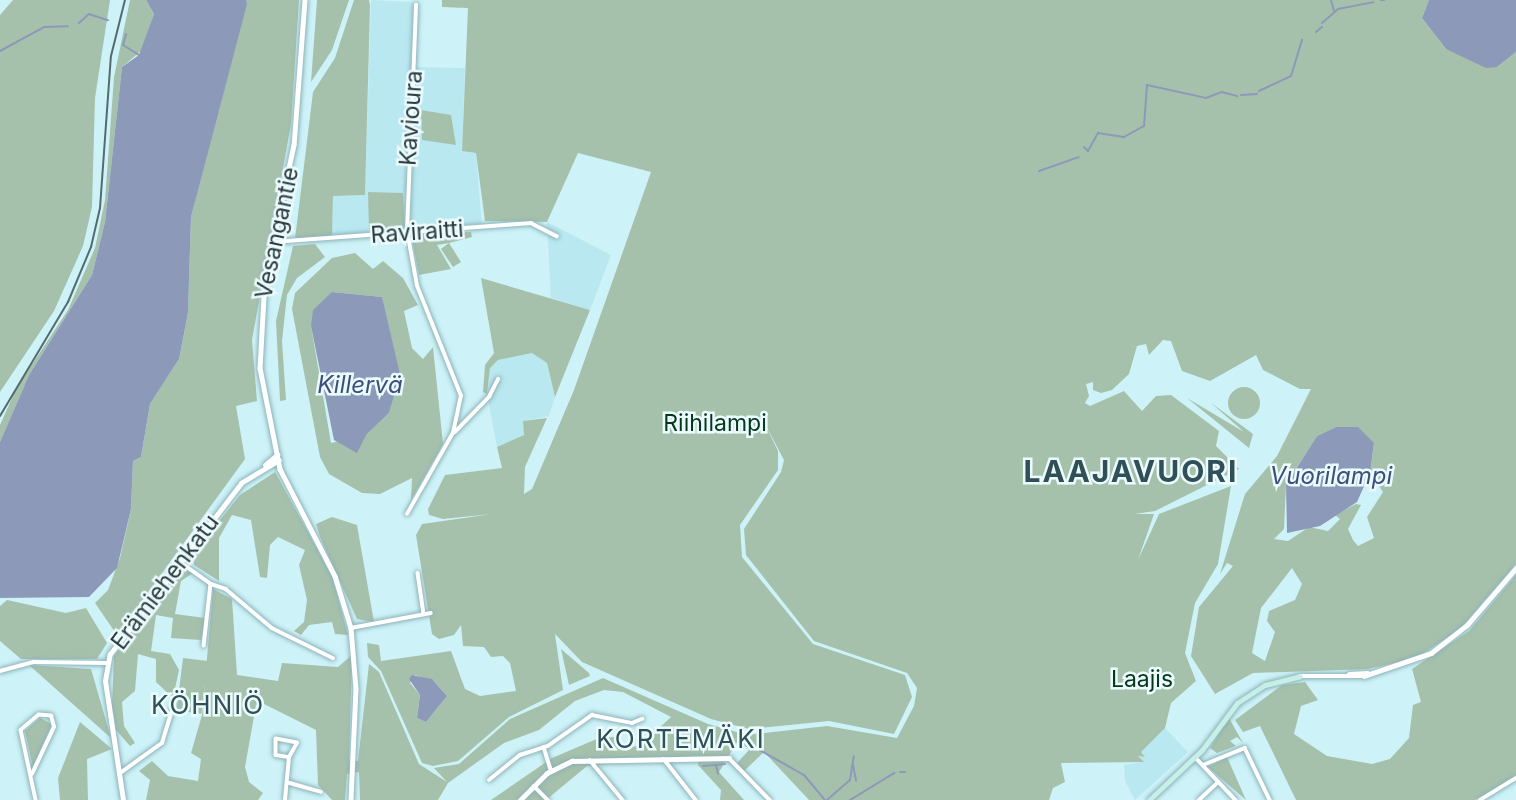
<!DOCTYPE html>
<html>
<head>
<meta charset="utf-8">
<style>
  body { margin:0 }
  #map { position:relative; width:1516px; height:800px; overflow:hidden; background:#cdf3f9; font-family:Inter,sans-serif }
  div>[style] { position:absolute }
  .built>* { inset:0; background:#bae8f1 }
  .green>* { inset:0; background:#a6c1ab; transform-origin:0 0 }
  .round { border-radius:50% }
  .water>* { inset:0; background:#8c99b8 }
  .stream>* { height:2px; margin:-1px; padding:0 1px; transform-origin:1px; border-radius:1px; background:#8c99b8 }
  .roads { filter:drop-shadow(0 0 2px #8db2b8) drop-shadow(0 0 2px #8db2b8) }
  .minor>* { height:3.5px; margin:-1.75px; padding:0 1.75px; transform-origin:1.75px; border-radius:1.75px; background:#fff }
  .tertiary>* { height:4.5px; margin:-2.25px; padding:0 2.25px; transform-origin:2.25px; border-radius:2.25px; background:#fff }
  .secondary>* { height:5px; margin:-2.5px; padding:0 2.5px; transform-origin:2.5px; border-radius:2.5px; background:#c6efe8 }
  .rail>* { height:2px; margin:-1px; padding:0 1px; transform-origin:1px; border-radius:1px; background:#566b6f }
  span { translate:-50% -50%; white-space:nowrap; text-align:center; line-height:1.15; -webkit-text-stroke:5px #ecfbfe; paint-order:stroke }
  .street-label { font-size:23px; color:#2b3a3d }
  .park-label { font-size:23px; color:#033918 }
  .water-label { font-size:24px; color:#3e4f7c; font-style:italic }
  .quarter-label { font-size:26px; color:#2f5056; letter-spacing:2px }
  .district-label { font-size:30px; color:#2f5056; font-weight:700; letter-spacing:2px }
</style>
</head>
<body>
<div id="map">
  <div class="built">
    <i style="clip-path:polygon(371px 0,413px 2px,413px 67px,465px 68px,462px 151px,476px 153px,482px 225px,332px 237px,333px 196px,365px 195px)"></i>
    <i style="clip-path:polygon(547px 222px,611px 255px,590px 310px,551px 298px)"></i>
    <i style="clip-path:polygon(532px 353px,547px 363px,555px 397px,549px 416px,523px 421px,525px 435px,497px 447px,487px 394px,490px 367px,498px 360px)"></i>
    <i style="clip-path:polygon(1165px 728px,1188px 752px,1135px 800px,1125px 781px,1124px 765px,1143px 762px,1138px 756px,1145px 757px,1140px 752px)"></i>
  </div>
  <div class="green">
    <i style="clip-path:polygon(13px 0,110px 0,95px 98px,92px 207px,83px 246px,54px 311px,0 392px,0 15px)"></i>
    <i style="clip-path:polygon(130px 0,146px 0,154px 14px,141px 51px,122px 67px,105px 222px,92px 275px,29px 375px,0 442px,0 425px,17px 387px,68px 310px,95px 248px,105px 200px,114px 77px)"></i>
    <i style="clip-path:polygon(246px 0,299px 0,291px 124px,252px 340px,257px 401px,236px 406px,245px 459px,117px 635px,95px 603px,108px 590px,120px 558px,131px 509px,133px 461px,141px 457px,150px 404px,179px 359px,188px 313px,191px 217px)"></i>
    <i style="clip-path:polygon(317px 0,349px 0,332px 50px,311px 82px)"></i>
    <i style="clip-path:polygon(354px 0,369px 0,370px 5px,365px 195px,333px 196px,332px 237px,295px 239px,313px 92px,335px 58px)"></i>
    <i style="clip-path:polygon(evenodd,442px 0,1429px 0,1422px 18px,1446px 49px,1497px 67px,1516px 52px,1516px 564px,1459px 630px,1416px 658px,1368px 669px,1253px 673px,1215px 694px,1191px 656px,1199px 607px,1233px 566px,1227px 563px,1220px 574px,1245px 494px,1277px 456px,1311px 389px,1300px 389px,1263px 370px,1256px 355px,1210px 381px,1182px 371px,1171px 341px,1163px 340px,1149px 355px,1146px 344px,1137px 346px,1129px 374px,1112px 390px,1101px 393px,1093px 390px,1093px 382px,1086px 384px,1089px 396px,1085px 403px,1090px 406px,1124px 391px,1142px 411px,1156px 396px,1171px 395px,1219px 431px,1216px 446px,1239px 469px,1155px 511px,1135px 514px,1154px 514px,1138px 560px,1159px 514px,1231px 486px,1218px 564px,1195px 603px,1185px 653px,1196px 681px,1171px 703px,1165px 728px,1141px 752px,1145px 757px,1138px 756px,1144px 762px,1061px 763px,1065px 782px,1053px 788px,1049px 800px,809px 800px,764px 752px,744px 771px,737px 763px,750px 749px,737px 742px,719px 772px,744px 800px,720px 800px,721px 790px,698px 765px,698px 756px,587px 766px,546px 800px,491px 800px,552px 758px,599px 738px,615px 737px,624px 747px,640px 746px,671px 717px,623px 692px,604px 690px,575px 701px,539px 730px,504px 743px,448px 783px,438px 800px,360px 800px,359px 772px,347px 774px,345px 800px,332px 800px,318px 785px,316px 730px,264px 704px,256px 705px,245px 767px,249px 782px,263px 793px,258px 800px,146px 800px,150px 780px,139px 771px,152px 761px,168px 776px,198px 781px,201px 759px,191px 753px,202px 715px,213px 589px,232px 599px,237px 675px,278px 681px,282px 663px,338px 667px,352px 655px,349px 761px,358px 761px,369px 664px,379px 672px,419px 764px,447px 782px,434px 768px,459px 764px,510px 719px,603px 678px,708px 724px,747px 735px,827px 726px,897px 738px,914px 706px,917px 688px,907px 673px,814px 641px,746px 555px,744px 529px,781px 472px,784px 460px,764px 422px,778px 451px,778px 470px,740px 525px,742px 557px,813px 644px,905px 675px,912px 697px,894px 734px,829px 721px,749px 729px,711px 719px,582px 662px,555px 634px,563px 690px,509px 717px,458px 761px,433px 766px,422px 763px,381px 671px,368px 657px,367px 643px,379px 645px,381px 661px,451px 651px,465px 689px,480px 696px,516px 691px,510px 663px,503px 656px,491px 657px,484px 647px,463px 646px,461px 625px,454px 635px,439px 639px,432px 634px,416px 535px,422px 524px,492px 514px,443px 519px,429px 515px,428px 509px,445px 475px,502px 468px,497px 447px,524px 435px,523px 421px,547px 418px,525px 467px,524px 494px,532px 489px,574px 390px,651px 172px,578px 153px,547px 222px,485px 221px,476px 153px,462px 151px,468px 8px,442px 7px,442px 0,1336px 427px,1374px 443px,1370px 473px,1383px 492px,1367px 517px,1374px 538px,1358px 546px,1353px 540px,1348px 529px,1361px 505px,1356px 504px,1335px 515px,1340px 519px,1328px 531px,1309px 527px,1288px 541px,1274px 539px,1284px 529px,1286px 485px,1317px 436px,1336px 427px,442px 0,1292px 568px,1302px 584px,1295px 600px,1269px 611px,1267px 621px,1275px 632px,1265px 661px,1252px 653px,1261px 608px,1292px 568px,442px 0,415px 675px,434px 681px,447px 696px,426px 722px,417px 718px,420px 695px,410px 683px,415px 675px)"></i>
    <i style="clip-path:polygon(421px 110px,451px 115px,456px 145px,422px 140px)"></i>
    <i style="clip-path:polygon(368px 192px,403px 193px,405px 228px,369px 232px)"></i>
    <i style="clip-path:polygon(471px 232px,472px 237px,449px 243px,461px 262px,453px 267px,441px 249px,449px 243px,437px 245px,451px 269px,419px 275px,411px 234px)"></i>
    <i style="clip-path:polygon(315px 244px,325px 257px,297px 278px,287px 295px,282px 341px,286px 400px,280px 401px,276px 321px,293px 246px)"></i>
    <i style="clip-path:polygon(evenodd,355px 253px,373px 269px,383px 261px,403px 278px,418px 305px,404px 311px,412px 348px,423px 359px,433px 347px,443px 444px,411px 500px,412px 478px,380px 494px,362px 493px,329px 474px,320px 457px,292px 309px,295px 293px,332px 258px,355px 253px,332px 292px,382px 297px,396px 379px,389px 413px,366px 435px,331px 443px,311px 326px,332px 292px)"></i>
    <i style="clip-path:polygon(481px 278px,590px 310px,555px 397px,547px 363px,532px 353px,498px 360px,490px 368px,487px 394px,483px 392px,485px 365px,494px 353px)"></i>
    <i class="round" style="left:1228px;top:387px;width:32px;height:32px"></i>
    <i style="clip-path:polygon(1187px 398px,1244px 432px,1210px 402px,1253px 434px,1249px 448px)"></i>
    <i style="clip-path:polygon(275px 472px,332px 576px,348px 635px,335px 634px,332px 622px,309px 625px,301px 635px,294px 631px,304px 622px,307px 600px,299px 565px,305px 550px,278px 537px,270px 545px,267px 578px,260px 577px,251px 520px,232px 515px,219px 538px,219px 581px,194px 565px,192px 555px,240px 495px)"></i>
    <i style="clip-path:polygon(332px 517px,357px 525px,374px 622px,357px 619px,320px 537px,316px 524px)"></i>
    <i style="clip-path:polygon(185px 568px,193px 573px,181px 581px,175px 614px,205px 618px,201px 640px,171px 638px,173px 618px,156px 615px,151px 651px,170px 654px,179px 670px,173px 698px,156px 682px,156px 659px,138px 654px,135px 691px,122px 702px,124px 726px,135px 743px,130px 746px,116px 730px,112px 705px,114px 656px)"></i>
    <i style="clip-path:polygon(1516px 575px,1516px 776px,1499px 788px,1475px 800px,1296px 800px,1260px 726px,1243px 732px,1235px 720px,1282px 685px,1305px 682px,1318px 700px,1301px 706px,1294px 734px,1327px 756px,1372px 764px,1390px 759px,1409px 738px,1413px 705px,1421px 702px,1412px 669px,1469px 631px)"></i>
    <i style="clip-path:polygon(7px 600px,66px 613px,86px 608px,107px 643px,97px 659px,21px 659px,0 641px,0 606px)"></i>
    <i style="clip-path:polygon(561px 649px,589px 673px,590px 676px,569px 685px)"></i>
    <i style="left:183px;top:658px;width:25px;height:53px;rotate:7deg"></i>
    <i style="clip-path:polygon(29px 665px,91px 669px,111px 738px)"></i>
    <i style="clip-path:polygon(40px 718px,52px 724px,33px 767px,25px 731px)"></i>
    <i style="clip-path:polygon(1229px 718px,1243px 743px,1237px 737px,1230px 741px,1236px 746px,1217px 753px,1210px 748px)"></i>
    <i style="clip-path:polygon(80px 722px,112px 749px,87px 759px,88px 800px,60px 800px,58px 778px)"></i>
    <i style="clip-path:polygon(1227px 757px,1246px 800px,1208px 767px)"></i>
  </div>
  <div class="water">
    <i style="clip-path:polygon(146px 0,246px 0,247px 4px,191px 217px,188px 313px,179px 359px,150px 404px,141px 457px,133px 461px,131px 509px,117px 568px,89px 597px,0 598px,0 442px,29px 375px,92px 275px,105px 222px,122px 67px,139px 55px,154px 14px)"></i>
    <i style="clip-path:polygon(1429px 0,1516px 0,1516px 52px,1497px 67px,1486px 68px,1446px 49px,1422px 18px)"></i>
    <i style="clip-path:polygon(332px 292px,382px 297px,400px 374px,389px 413px,366px 435px,357px 453px,334px 440px,311px 326px,313px 310px)"></i>
    <i style="clip-path:polygon(1336px 427px,1358px 427px,1374px 443px,1370px 473px,1357px 502px,1320px 526px,1287px 533px,1286px 485px,1317px 436px)"></i>
    <i style="clip-path:polygon(412px 675px,432px 679px,447px 696px,426px 722px,417px 718px,420px 695px,409px 679px)"></i>
  </div>
  <div class="stream">
    <i style="left:1331px;top:0;width:11px;rotate:75deg"></i>
    <i style="left:1381px;top:0;width:3px"></i>
    <i style="left:79px;top:23px;width:13px;rotate:-42deg"></i>
    <i style="left:89px;top:14px;width:20px;rotate:18deg"></i>
    <i style="left:1322px;top:23px;width:21px;rotate:-41deg"></i>
    <i style="left:1338px;top:9px;width:36px;rotate:-11deg"></i>
    <i style="left:1316px;top:32px;width:8px;rotate:-40deg"></i>
    <i style="left:126px;top:34px;width:11px;rotate:105deg"></i>
    <i style="left:123px;top:45px;width:19px;rotate:32deg"></i>
    <i style="left:0;top:51px;width:50px;rotate:-28.6deg"></i>
    <i style="left:44px;top:27px;width:24px;rotate:-2deg"></i>
    <i style="left:1259px;top:91px;width:35px;rotate:-25deg"></i>
    <i style="left:1291px;top:76px;width:38px;rotate:-73deg"></i>
    <i style="left:1241px;top:95px;width:16px;rotate:-4deg"></i>
    <i style="left:1084px;top:147px;width:6px;rotate:45deg"></i>
    <i style="left:1088px;top:151px;width:21px;rotate:-61deg"></i>
    <i style="left:1098px;top:133px;width:26px;rotate:9deg"></i>
    <i style="left:1124px;top:137px;width:23px;rotate:-29deg"></i>
    <i style="left:1144px;top:126px;width:41px;rotate:-85.8deg"></i>
    <i style="left:1147px;top:85px;width:60px;rotate:12.4deg"></i>
    <i style="left:1206px;top:98px;width:17px;rotate:-21deg"></i>
    <i style="left:1222px;top:92px;width:16px;rotate:15deg"></i>
    <i style="left:1039px;top:171px;width:42px;rotate:-19.3deg"></i>
    <i style="left:756px;top:748px;width:55px;rotate:29.4deg"></i>
    <i style="left:804px;top:775px;width:33px;rotate:50deg"></i>
    <i style="left:716px;top:765px;width:9px;rotate:77deg"></i>
    <i style="left:853px;top:765px;width:16px;rotate:79deg"></i>
    <i style="left:703px;top:766px;width:22px;rotate:-5deg"></i>
    <i style="left:900px;top:772px;width:5px"></i>
    <i style="left:827px;top:800px;width:30px;rotate:-41deg"></i>
    <i style="left:850px;top:780px;width:24px;rotate:-81deg"></i>
    <i style="left:850px;top:800px;width:52px;rotate:-31.5deg"></i>
  </div>
  <div class="roads">
    <div class="minor">
      <i style="left:273px;top:242px;width:259px;rotate:-4.2deg"></i>
      <i style="left:531px;top:223px;width:29px;rotate:27deg"></i>
      <i style="left:455px;top:432px;width:49px;rotate:-45.8deg"></i>
      <i style="left:489px;top:397px;width:20px;rotate:-63deg"></i>
      <i style="left:407px;top:514px;width:93px;rotate:-60.4deg"></i>
      <i style="left:453px;top:433px;width:38px;rotate:-78deg"></i>
      <i style="left:461px;top:396px;width:118px;rotate:-111.8deg"></i>
      <i style="left:417px;top:286px;width:56px;rotate:-100.3deg"></i>
      <i style="left:407px;top:231px;width:226px;rotate:-87.7deg"></i>
      <i style="left:180px;top:562px;width:38px;rotate:35deg"></i>
      <i style="left:211px;top:584px;width:62px;rotate:96.4deg"></i>
      <i style="left:418px;top:573px;width:41px;rotate:81.7deg"></i>
      <i style="left:211px;top:584px;width:16px;rotate:18deg"></i>
      <i style="left:226px;top:589px;width:60px;rotate:40.3deg"></i>
      <i style="left:272px;top:628px;width:68px;rotate:26.2deg"></i>
      <i style="left:351px;top:628px;width:81px;rotate:-10.6deg"></i>
      <i style="left:0;top:671px;width:35px;rotate:-15deg"></i>
      <i style="left:34px;top:662px;width:72px;rotate:0.8deg"></i>
      <i style="left:544px;top:747px;width:24px;rotate:73deg"></i>
      <i style="left:1195px;top:757px;width:59px;rotate:46.4deg"></i>
      <i style="left:729px;top:758px;width:59px;rotate:45.7deg"></i>
      <i style="left:664px;top:759px;width:52px;rotate:52deg"></i>
      <i style="left:590px;top:760px;width:52px;rotate:50.5deg"></i>
      <i style="left:1203px;top:765px;width:45px;rotate:-22deg"></i>
      <i style="left:1245px;top:748px;width:58px;rotate:64.3deg"></i>
      <i style="left:32px;top:774px;width:52px;rotate:-64.9deg"></i>
      <i style="left:54px;top:727px;width:11px;rotate:-105deg"></i>
      <i style="left:51px;top:716px;width:12px;rotate:-175deg"></i>
      <i style="left:39px;top:715px;width:23px;rotate:140deg"></i>
      <i style="left:21px;top:730px;width:72px;rotate:77.9deg"></i>
      <i style="left:119px;top:774px;width:53px;rotate:-35.8deg"></i>
      <i style="left:162px;top:743px;width:39px;rotate:-73deg"></i>
      <i style="left:489px;top:780px;width:40px;rotate:-39deg"></i>
      <i style="left:520px;top:755px;width:29px;rotate:-18deg"></i>
      <i style="left:548px;top:746px;width:54px;rotate:-35.2deg"></i>
      <i style="left:592px;top:715px;width:41px;rotate:11.3deg"></i>
      <i style="left:632px;top:723px;width:11px;rotate:-22deg"></i>
      <i style="left:290px;top:783px;width:32px;rotate:16deg"></i>
      <i style="left:534px;top:786px;width:20px;rotate:45deg"></i>
      <i style="left:285px;top:800px;width:43px;rotate:-84.7deg"></i>
      <i style="left:289px;top:757px;width:16px;rotate:-60deg"></i>
      <i style="left:297px;top:743px;width:21px;rotate:-169deg"></i>
      <i style="left:276px;top:739px;width:16px;rotate:90deg"></i>
      <i style="left:276px;top:755px;width:13px;rotate:9deg"></i>
      <i style="left:1199px;top:800px;width:26px;rotate:-43deg"></i>
      <i style="left:1480px;top:800px;width:42px;rotate:-31.4deg"></i>
    </div>
    <div class="tertiary">
      <i style="left:305px;top:0;width:145px;rotate:94.3deg"></i>
      <i style="left:294px;top:145px;width:137px;rotate:102.2deg"></i>
      <i style="left:265px;top:279px;width:89px;rotate:93.2deg"></i>
      <i style="left:260px;top:368px;width:103px;rotate:78.8deg"></i>
      <i style="left:280px;top:469px;width:120px;rotate:62.8deg"></i>
      <i style="left:335px;top:576px;width:54px;rotate:72.9deg"></i>
      <i style="left:351px;top:628px;width:61px;rotate:85.3deg"></i>
      <i style="left:356px;top:689px;width:111px;rotate:92.6deg"></i>
      <i style="left:265px;top:465px;width:16px;rotate:-40deg"></i>
      <i style="left:1349px;top:674px;width:18px;rotate:-3deg"></i>
      <i style="left:1300px;top:676px;width:64px"></i>
      <i style="left:1364px;top:676px;width:71px;rotate:-18.9deg"></i>
      <i style="left:1431px;top:653px;width:46px;rotate:-37.9deg"></i>
      <i style="left:1467px;top:625px;width:75px;rotate:-49.3deg"></i>
      <i style="left:123px;top:800px;width:120px;rotate:-98.6deg"></i>
      <i style="left:105px;top:681px;width:27px;rotate:-80deg"></i>
      <i style="left:110px;top:654px;width:215px;rotate:-52.5deg"></i>
      <i style="left:241px;top:483px;width:44px;rotate:-31.2deg"></i>
      <i style="left:520px;top:800px;width:38px;rotate:-45deg"></i>
      <i style="left:547px;top:773px;width:28px;rotate:-26deg"></i>
      <i style="left:572px;top:761px;width:157px;rotate:-1.1deg"></i>
    </div>
    <div class="secondary">
      <i style="left:1149px;top:800px;width:73px;rotate:-43.3deg"></i>
      <i style="left:1202px;top:750px;width:59px;rotate:-53.3deg"></i>
      <i style="left:1237px;top:703px;width:33px;rotate:-33deg"></i>
      <i style="left:1265px;top:685px;width:36px;rotate:-14deg"></i>
    </div>
  </div>
  <div class="rail">
    <i style="left:0;top:416px;width:133px;rotate:-59.2deg"></i>
    <i style="left:68px;top:302px;width:60px;rotate:-67.3deg"></i>
    <i style="left:91px;top:247px;width:40px;rotate:-77deg"></i>
    <i style="left:100px;top:208px;width:152px;rotate:-85.9deg"></i>
    <i style="left:111px;top:56px;width:58px;rotate:-76deg"></i>
  </div>
  <div class="street-label">
    <span style="left:411px;top:118px;rotate:-86deg">Kavioura</span>
    <span style="left:417px;top:232px;rotate:-4deg">Raviraitti</span>
    <span style="left:277px;top:233px;rotate:-78deg">Vesangantie</span>
    <span style="left:165px;top:582px;rotate:-53deg">Erämiehenkatu</span>
  </div>
  <div class="park-label">
    <span style="left:715px;top:423px">Riihilampi</span>
    <span style="left:1142px;top:679px">Laajis</span>
  </div>
  <div class="water-label">
    <span style="left:360px;top:385px">Killervä</span>
    <span style="left:1331px;top:476px">Vuorilampi</span>
  </div>
  <div class="quarter-label">
    <span style="left:208px;top:705px">KÖHNIÖ</span>
    <span style="left:681px;top:739px">KORTEMÄKI</span>
  </div>
  <div class="district-label">
    <span style="left:1131px;top:471px">LAAJAVUORI</span>
  </div>
</div>
</body>
</html>
